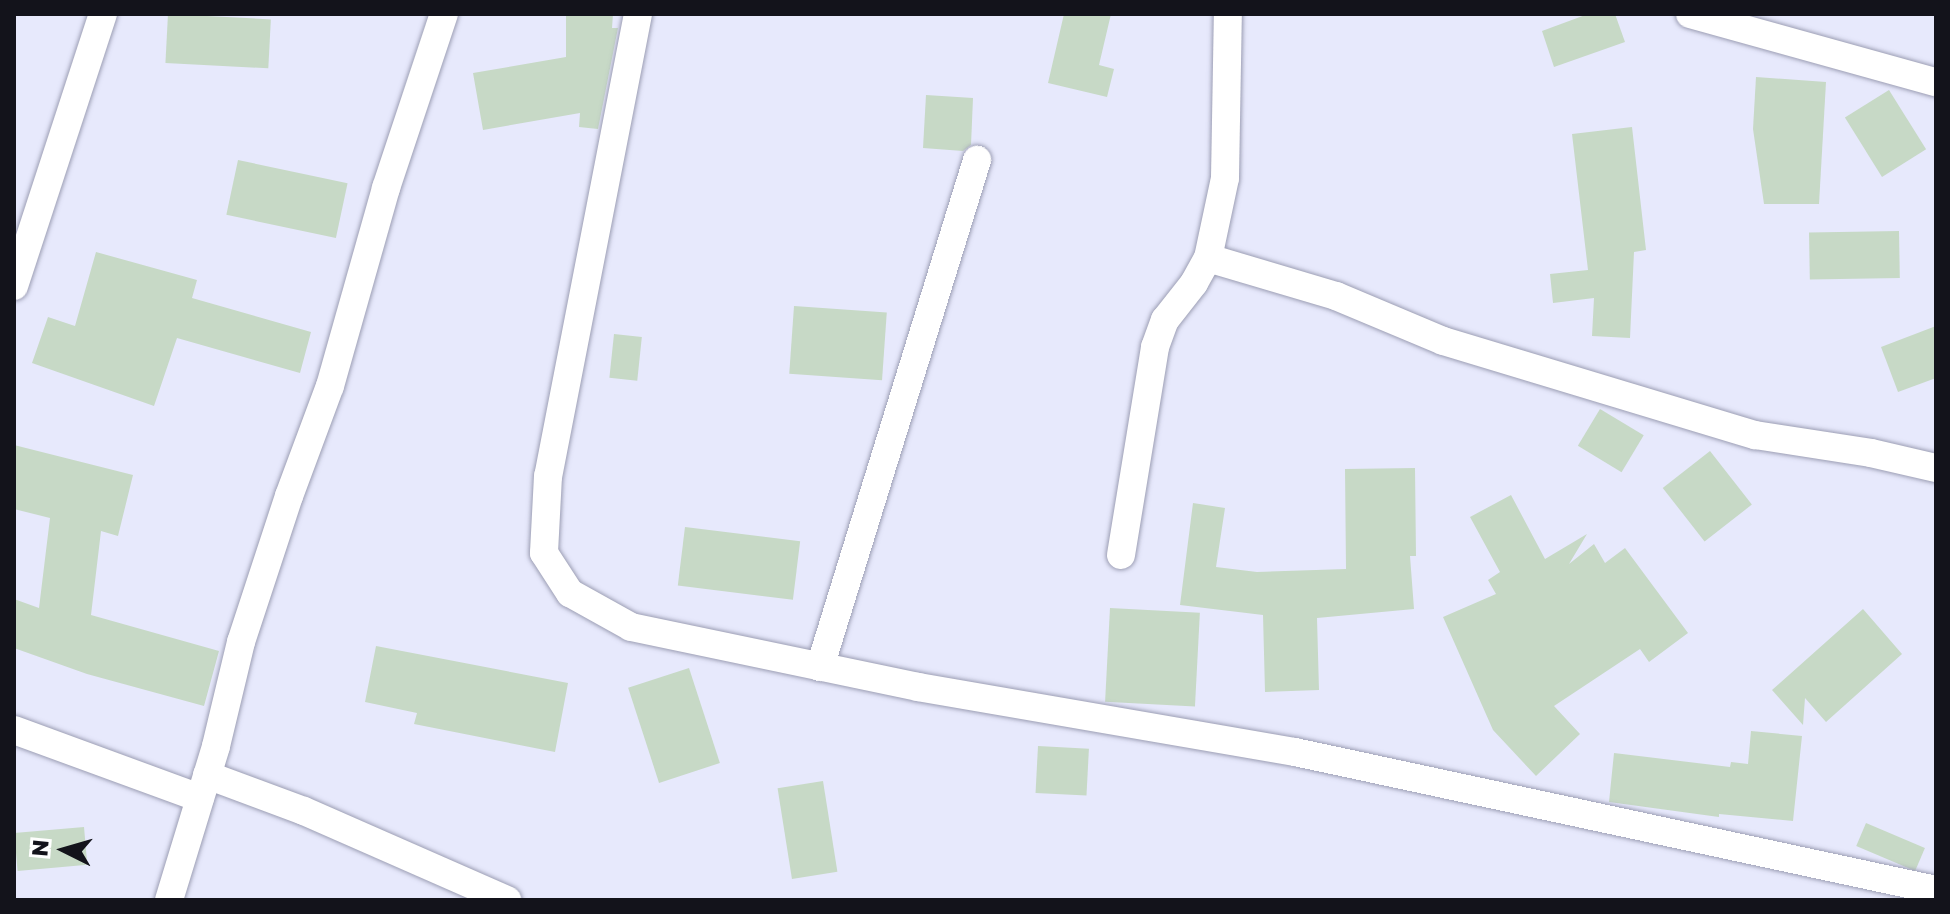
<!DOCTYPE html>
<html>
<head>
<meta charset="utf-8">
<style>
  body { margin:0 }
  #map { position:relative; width:1950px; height:914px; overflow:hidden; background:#e7e9fc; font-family:"Golos Text",sans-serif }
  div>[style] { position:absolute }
  .building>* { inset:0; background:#c7d9c6; transform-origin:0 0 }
  .roads { filter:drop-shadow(0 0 2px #9c9eb4) drop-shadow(0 0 2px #9c9eb4) }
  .minor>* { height:28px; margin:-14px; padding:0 14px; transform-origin:14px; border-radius:14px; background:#fff }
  span { translate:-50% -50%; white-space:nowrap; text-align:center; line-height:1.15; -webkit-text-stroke:7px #fff; paint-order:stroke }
  .frame { position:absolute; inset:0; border:16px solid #13131b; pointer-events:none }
  .north { position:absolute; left:24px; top:810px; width:80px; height:80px; -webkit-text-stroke:6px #fff; paint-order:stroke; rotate:275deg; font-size:22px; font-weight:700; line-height:32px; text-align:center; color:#13131b }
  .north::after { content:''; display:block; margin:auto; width:28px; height:36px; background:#13131b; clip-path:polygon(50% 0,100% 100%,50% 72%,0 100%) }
</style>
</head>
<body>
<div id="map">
  <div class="building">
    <i style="left:168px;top:14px;width:103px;height:49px;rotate:3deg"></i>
    <i style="clip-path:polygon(566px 14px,613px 14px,612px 28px,618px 28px,598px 129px,579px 127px,580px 113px,483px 130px,473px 73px,566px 57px)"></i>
    <i style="clip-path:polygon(1064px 14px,1111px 14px,1099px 65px,1114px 69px,1107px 97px,1048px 83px)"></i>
    <i style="clip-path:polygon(1588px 14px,1615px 14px,1625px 42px,1554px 67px,1542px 31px)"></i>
    <i style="clip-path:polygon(1756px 77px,1826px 82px,1819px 204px,1764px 204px,1753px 129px)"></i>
    <i style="left:1889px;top:90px;width:70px;height:52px;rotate:58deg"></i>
    <i style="clip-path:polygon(926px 95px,973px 98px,971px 145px,963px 151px,923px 148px)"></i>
    <i style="clip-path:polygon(1632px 127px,1646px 250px,1634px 252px,1630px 338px,1592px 336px,1594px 298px,1553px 303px,1550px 274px,1588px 270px,1572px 134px)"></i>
    <i style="left:238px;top:160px;width:112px;height:56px;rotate:12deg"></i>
    <i style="left:1899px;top:231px;width:47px;height:90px;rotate:89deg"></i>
    <i style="clip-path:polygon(96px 252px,197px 280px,192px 298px,311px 332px,300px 373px,177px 338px,154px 406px,32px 363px,48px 317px,75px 326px)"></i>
    <i style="left:794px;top:306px;width:93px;height:68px;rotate:4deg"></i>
    <i style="clip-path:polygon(1936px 326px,1936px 378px,1898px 392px,1881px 347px)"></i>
    <i style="left:614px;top:334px;width:28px;height:44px;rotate:6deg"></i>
    <i style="left:1600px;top:409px;width:51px;height:43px;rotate:31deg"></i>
    <i style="clip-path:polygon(14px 445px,133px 475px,118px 536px,101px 531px,91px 615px,219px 651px,204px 706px,87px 674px,14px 648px,14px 599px,39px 608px,50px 518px,14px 509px)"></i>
    <i style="left:1710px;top:451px;width:68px;height:60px;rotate:52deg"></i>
    <i style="clip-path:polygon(1415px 468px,1416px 556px,1410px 556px,1414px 609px,1317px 618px,1319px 690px,1265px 692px,1263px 615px,1180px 605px,1193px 503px,1225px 508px,1216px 567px,1257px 572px,1346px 569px,1345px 469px)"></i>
    <i style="clip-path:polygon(1511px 495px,1545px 559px,1587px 534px,1569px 564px,1594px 544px,1605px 563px,1625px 548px,1688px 633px,1649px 662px,1640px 649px,1554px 706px,1580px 734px,1536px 776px,1493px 730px,1443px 617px,1496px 594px,1488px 580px,1500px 572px,1470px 517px)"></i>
    <i style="left:685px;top:527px;width:116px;height:59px;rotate:7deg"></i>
    <i style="left:1110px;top:608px;width:90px;height:94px;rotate:3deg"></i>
    <i style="clip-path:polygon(1863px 609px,1902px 654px,1826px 722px,1805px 698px,1803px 725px,1772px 690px)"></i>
    <i style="clip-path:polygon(376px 646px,568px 683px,555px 752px,414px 724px,417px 713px,365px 702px)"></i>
    <i style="left:689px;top:668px;width:100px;height:64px;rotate:72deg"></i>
    <i style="clip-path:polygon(1751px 731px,1802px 736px,1793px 821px,1719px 814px,1719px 817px,1609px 802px,1614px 753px,1730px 767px,1731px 762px,1748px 764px)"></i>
    <i style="left:1038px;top:746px;width:51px;height:47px;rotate:3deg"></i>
    <i style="left:823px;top:781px;width:92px;height:46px;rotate:81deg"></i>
    <i style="left:1866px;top:823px;width:64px;height:25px;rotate:23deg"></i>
    <i style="left:84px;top:827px;width:38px;height:70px;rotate:85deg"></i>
  </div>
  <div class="roads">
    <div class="minor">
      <i style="left:638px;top:14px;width:471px;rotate:101deg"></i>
      <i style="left:548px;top:476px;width:77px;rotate:93deg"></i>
      <i style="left:544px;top:553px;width:48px;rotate:57deg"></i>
      <i style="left:570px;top:593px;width:70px;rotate:29.1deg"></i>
      <i style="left:631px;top:627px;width:293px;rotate:11.8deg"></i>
      <i style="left:918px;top:687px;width:383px;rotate:9.8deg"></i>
      <i style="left:1295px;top:752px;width:656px;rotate:12.15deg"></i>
      <i style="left:1690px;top:14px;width:255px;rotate:15.5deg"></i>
      <i style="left:1208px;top:258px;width:134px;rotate:16.5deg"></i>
      <i style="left:1336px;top:296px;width:116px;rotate:22.8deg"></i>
      <i style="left:1443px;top:341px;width:326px;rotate:16.8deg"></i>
      <i style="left:1755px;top:435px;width:117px;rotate:8.8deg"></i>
      <i style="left:1871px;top:453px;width:67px;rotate:13deg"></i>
      <i style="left:14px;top:286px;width:286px;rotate:-71.9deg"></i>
      <i style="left:1121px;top:555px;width:211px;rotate:-80.7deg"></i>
      <i style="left:1155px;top:347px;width:29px;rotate:-70deg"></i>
      <i style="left:1165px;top:320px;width:47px;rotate:-51.9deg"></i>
      <i style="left:1194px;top:283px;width:29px;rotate:-61deg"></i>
      <i style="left:1208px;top:258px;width:82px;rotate:-78deg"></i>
      <i style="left:1225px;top:178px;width:164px;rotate:-89deg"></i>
      <i style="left:820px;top:667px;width:531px;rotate:-72.79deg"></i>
      <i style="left:14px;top:730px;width:198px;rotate:20.1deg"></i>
      <i style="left:207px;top:775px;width:103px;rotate:20.4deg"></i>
      <i style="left:304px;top:811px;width:222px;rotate:23.7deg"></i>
      <i style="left:169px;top:900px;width:161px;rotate:-73deg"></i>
      <i style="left:216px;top:746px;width:107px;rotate:-76.5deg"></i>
      <i style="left:241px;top:642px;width:154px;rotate:-71.8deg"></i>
      <i style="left:289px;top:496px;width:117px;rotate:-69.6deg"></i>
      <i style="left:330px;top:386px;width:206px;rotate:-74.2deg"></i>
      <i style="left:386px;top:188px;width:183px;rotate:-71.6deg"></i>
    </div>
  </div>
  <div class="frame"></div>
  <div class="north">N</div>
</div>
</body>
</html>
